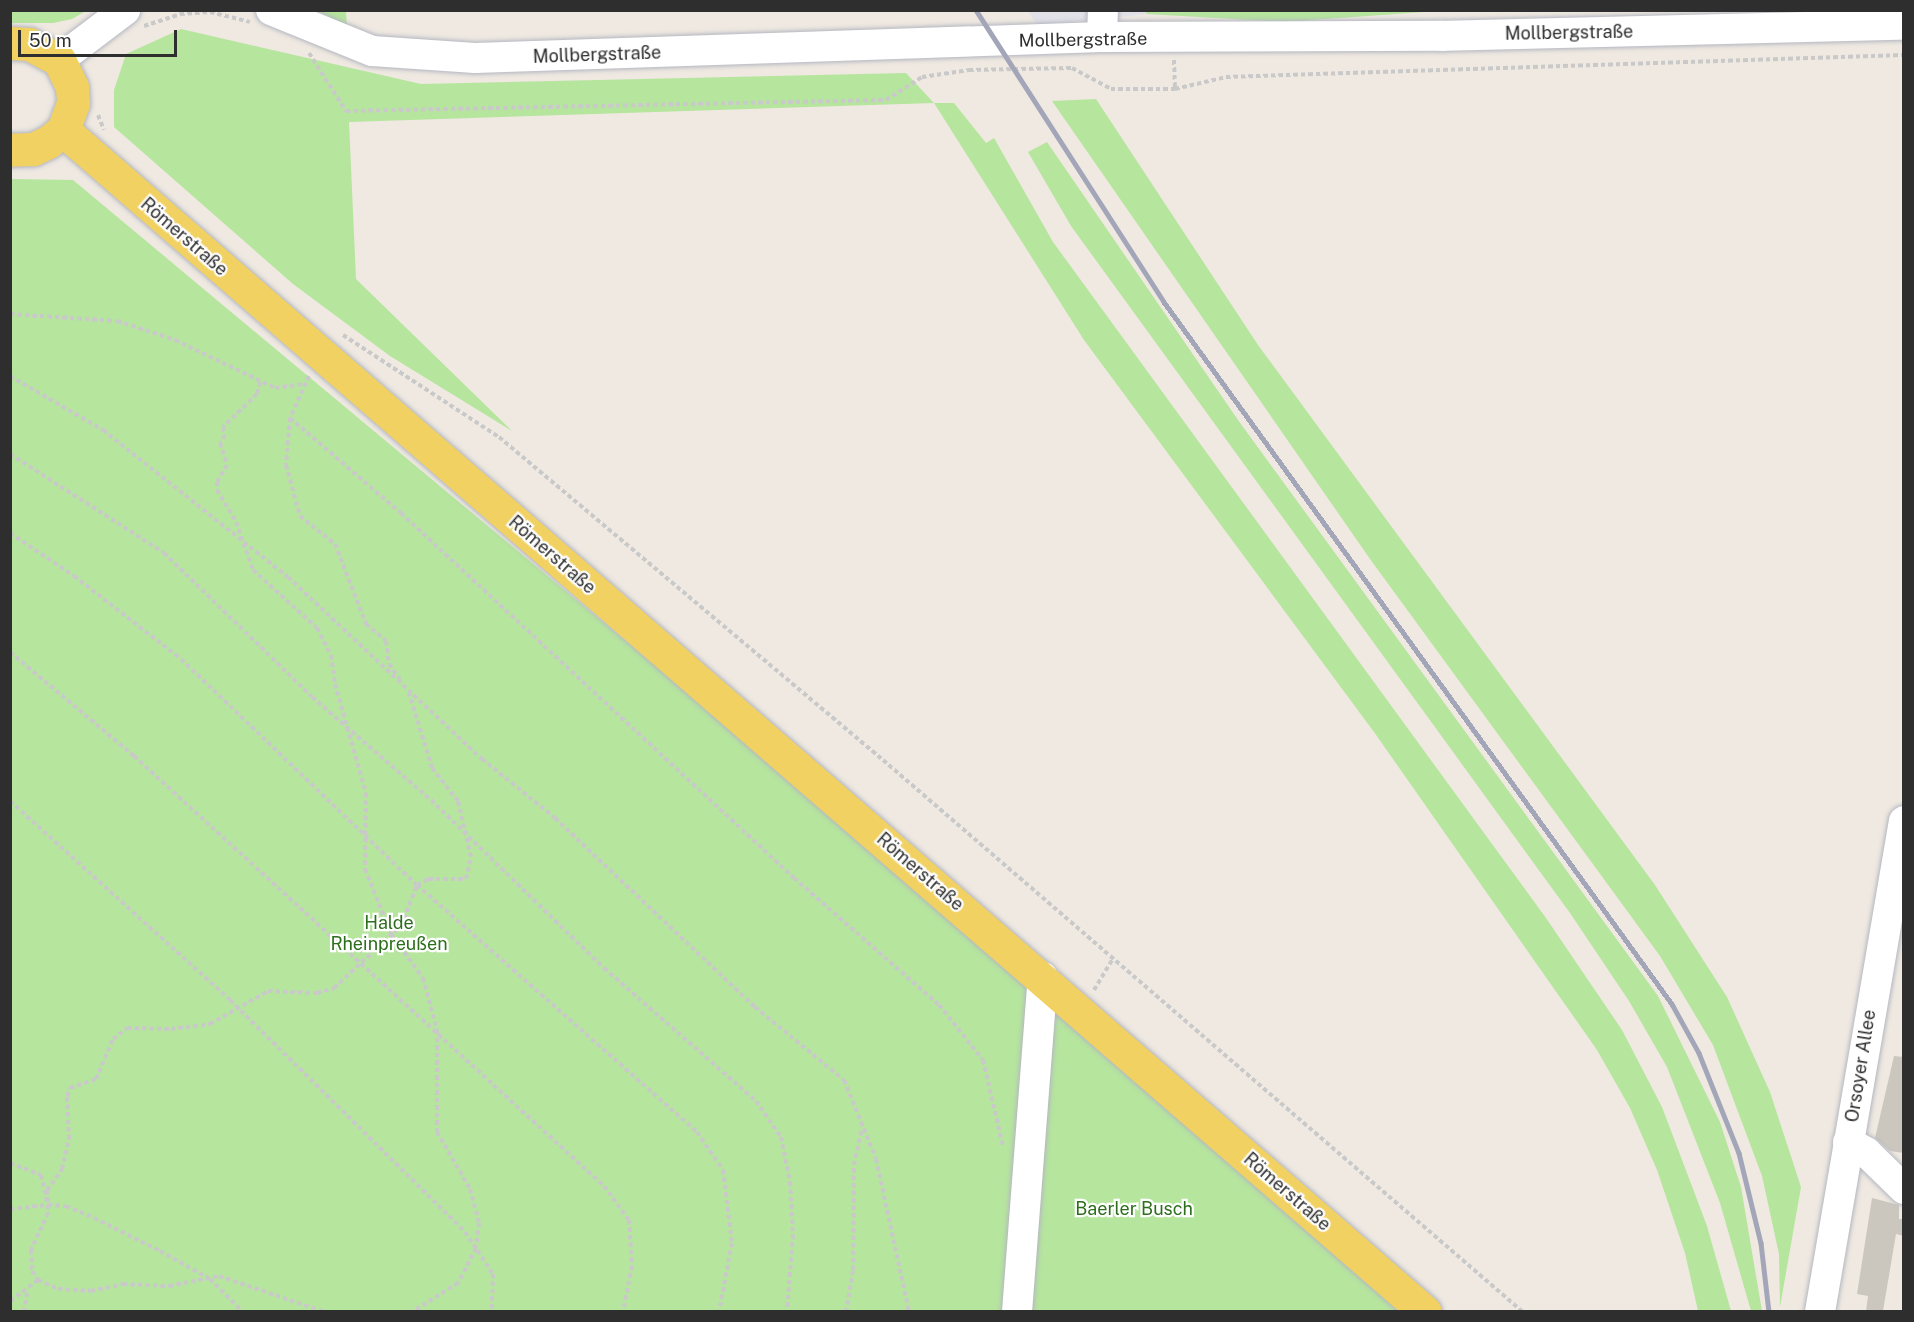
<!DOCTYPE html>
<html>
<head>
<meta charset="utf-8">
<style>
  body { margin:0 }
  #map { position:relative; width:1914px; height:1322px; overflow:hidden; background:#efe9e1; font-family:"Public Sans",sans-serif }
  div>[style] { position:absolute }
  .industrial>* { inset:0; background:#e3e1e8 }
  .green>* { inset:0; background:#b6e59e }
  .building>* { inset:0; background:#cbc7bf }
  .path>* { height:4px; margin-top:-2px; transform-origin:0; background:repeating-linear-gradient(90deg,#c9c9c9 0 4.5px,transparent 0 7.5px) }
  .roads { filter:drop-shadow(0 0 2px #b4b7c1) drop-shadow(0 0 2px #b4b7c1) }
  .minor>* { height:30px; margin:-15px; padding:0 15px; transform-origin:15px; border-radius:15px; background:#fff }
  .major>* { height:33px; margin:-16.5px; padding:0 16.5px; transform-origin:16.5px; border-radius:16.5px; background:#f2d163 }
  .rail>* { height:4.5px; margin:-2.25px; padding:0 2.25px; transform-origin:2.25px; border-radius:2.25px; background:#a3a6b8 }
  span { translate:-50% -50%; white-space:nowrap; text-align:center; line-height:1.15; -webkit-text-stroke:4.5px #fff; paint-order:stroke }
  .street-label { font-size:18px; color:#2e2e2e }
  .park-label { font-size:18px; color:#2c6e1b }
  .frame { position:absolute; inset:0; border:12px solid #2e2e2e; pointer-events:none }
  .scale { position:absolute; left:18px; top:30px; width:159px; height:27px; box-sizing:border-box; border:3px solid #2e2e2e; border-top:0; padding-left:8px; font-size:18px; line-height:21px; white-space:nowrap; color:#2e2e2e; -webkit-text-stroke:4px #fff; paint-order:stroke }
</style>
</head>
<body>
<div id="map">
  <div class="industrial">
    <i style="clip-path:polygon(1145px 10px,1147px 14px,1037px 25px,1028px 11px)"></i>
  </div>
  <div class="green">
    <i style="clip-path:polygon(11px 10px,86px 10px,86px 11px,72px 19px,53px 23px,11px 23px)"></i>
    <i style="clip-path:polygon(318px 11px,346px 11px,347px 26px)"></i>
    <i style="clip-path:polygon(1145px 11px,1438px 11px,1284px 22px,1147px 14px)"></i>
    <i style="clip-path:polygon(181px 29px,421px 84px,906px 73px,934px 103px,954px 103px,986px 143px,994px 138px,1053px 242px,1546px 918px,1622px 1030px,1662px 1107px,1707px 1226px,1731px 1311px,1698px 1311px,1685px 1253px,1657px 1170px,1630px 1108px,1597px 1050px,1374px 732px,1084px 340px,934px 103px,349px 122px,356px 279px,512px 431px,390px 356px,293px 284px,114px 127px,114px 90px,126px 54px)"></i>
    <i style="clip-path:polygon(1096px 99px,1258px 345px,1655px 885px,1727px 997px,1770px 1092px,1801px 1187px,1780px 1307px,1779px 1254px,1762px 1176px,1713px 1045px,1660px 956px,1370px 559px,1052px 101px)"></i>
    <i style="clip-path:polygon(1047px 142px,1238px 420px,1658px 996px,1720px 1122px,1741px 1187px,1762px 1311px,1751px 1311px,1720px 1203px,1667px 1067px,1629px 1001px,1570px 913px,1071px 226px,1028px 152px)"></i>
    <i style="clip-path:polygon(11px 179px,73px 180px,1056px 1000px,1400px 1312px,11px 1312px)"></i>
  </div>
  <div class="building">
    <i style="clip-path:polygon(1894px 1056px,1904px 1057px,1904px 1153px,1890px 1151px,1875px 1138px)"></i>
    <i style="clip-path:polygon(1872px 1198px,1899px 1205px,1899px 1219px,1904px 1219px,1904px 1236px,1896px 1234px,1883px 1311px,1866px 1311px,1868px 1296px,1857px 1294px)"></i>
  </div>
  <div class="path">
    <i style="left:144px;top:26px;width:38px;rotate:-18deg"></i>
    <i style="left:180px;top:14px;width:30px;rotate:-4deg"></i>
    <i style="left:210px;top:12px;width:41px;rotate:14deg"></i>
    <i style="left:309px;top:53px;width:69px;rotate:57.5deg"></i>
    <i style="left:346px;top:111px;width:540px;rotate:-1.17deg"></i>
    <i style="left:886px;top:100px;width:43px;rotate:-32.6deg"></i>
    <i style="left:922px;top:77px;width:48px;rotate:-8.5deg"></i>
    <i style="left:969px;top:70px;width:103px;rotate:-1.1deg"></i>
    <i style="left:1072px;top:68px;width:44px;rotate:28.3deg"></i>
    <i style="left:1111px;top:89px;width:64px"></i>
    <i style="left:1175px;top:89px;width:52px;rotate:-13.2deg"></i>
    <i style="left:1226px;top:77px;width:678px;rotate:-1.86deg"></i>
    <i style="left:1174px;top:60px;width:29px;rotate:88deg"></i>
    <i style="left:98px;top:115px;width:16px;rotate:68deg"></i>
    <i style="left:10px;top:314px;width:107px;rotate:3.7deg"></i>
    <i style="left:117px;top:321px;width:61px;rotate:18.1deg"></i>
    <i style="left:175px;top:340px;width:111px;rotate:25.6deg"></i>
    <i style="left:275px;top:388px;width:29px;rotate:-8deg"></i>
    <i style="left:343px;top:335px;width:186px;rotate:33.2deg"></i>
    <i style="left:499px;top:437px;width:502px;rotate:40.07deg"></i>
    <i style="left:883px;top:760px;width:845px;rotate:40.78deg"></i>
    <i style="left:10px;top:376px;width:108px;rotate:30.1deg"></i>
    <i style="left:103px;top:430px;width:236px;rotate:38.5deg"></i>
    <i style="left:288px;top:577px;width:266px;rotate:43.2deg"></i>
    <i style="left:482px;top:759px;width:94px;rotate:38.9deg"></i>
    <i style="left:555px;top:818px;width:275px;rotate:43.4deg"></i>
    <i style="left:755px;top:1007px;width:115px;rotate:39.4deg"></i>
    <i style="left:844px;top:1080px;width:85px;rotate:67.9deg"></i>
    <i style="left:876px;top:1159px;width:157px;rotate:77.8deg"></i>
    <i style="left:309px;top:376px;width:46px;rotate:114.3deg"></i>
    <i style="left:290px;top:418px;width:47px;rotate:94.9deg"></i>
    <i style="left:286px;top:465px;width:53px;rotate:74.6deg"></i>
    <i style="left:300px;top:516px;width:45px;rotate:38.7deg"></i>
    <i style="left:335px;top:544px;width:86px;rotate:68.8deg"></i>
    <i style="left:366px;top:624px;width:26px;rotate:40deg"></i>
    <i style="left:386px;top:641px;width:23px;rotate:83deg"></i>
    <i style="left:389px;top:664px;width:19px;rotate:54deg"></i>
    <i style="left:260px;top:382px;width:12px;rotate:104deg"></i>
    <i style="left:257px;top:394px;width:47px;rotate:135.9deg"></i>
    <i style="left:223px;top:427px;width:8px;rotate:76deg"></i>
    <i style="left:225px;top:435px;width:9px;rotate:122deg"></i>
    <i style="left:220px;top:443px;width:23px;rotate:72deg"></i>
    <i style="left:227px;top:465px;width:20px;rotate:120deg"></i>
    <i style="left:217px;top:482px;width:8px;rotate:90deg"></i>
    <i style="left:217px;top:490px;width:37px;rotate:59deg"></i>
    <i style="left:236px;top:522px;width:51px;rotate:70.5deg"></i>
    <i style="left:253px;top:570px;width:86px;rotate:42.2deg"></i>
    <i style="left:317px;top:628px;width:30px;rotate:63deg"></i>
    <i style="left:331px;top:655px;width:29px;rotate:82deg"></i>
    <i style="left:335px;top:684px;width:113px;rotate:74.1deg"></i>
    <i style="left:366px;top:793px;width:76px;rotate:90.8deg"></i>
    <i style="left:365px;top:869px;width:70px;rotate:68.2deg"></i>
    <i style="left:391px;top:934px;width:54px;rotate:54deg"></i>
    <i style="left:423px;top:978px;width:54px;rotate:74.9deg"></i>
    <i style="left:437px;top:1030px;width:102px;rotate:90deg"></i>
    <i style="left:437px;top:1132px;width:66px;rotate:59.9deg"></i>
    <i style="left:470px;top:1189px;width:35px;rotate:75deg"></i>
    <i style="left:479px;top:1223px;width:25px;rotate:97deg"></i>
    <i style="left:476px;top:1248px;width:39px;rotate:117deg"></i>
    <i style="left:458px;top:1283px;width:54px;rotate:147.8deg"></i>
    <i style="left:290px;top:418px;width:146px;rotate:40.6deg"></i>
    <i style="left:401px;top:513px;width:536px;rotate:42.88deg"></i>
    <i style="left:794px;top:878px;width:193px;rotate:41.2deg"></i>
    <i style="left:939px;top:1005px;width:70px;rotate:51.3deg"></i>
    <i style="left:983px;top:1060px;width:88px;rotate:76.9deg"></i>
    <i style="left:10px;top:454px;width:183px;rotate:32.7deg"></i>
    <i style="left:164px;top:553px;width:206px;rotate:44.2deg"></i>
    <i style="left:312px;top:697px;width:157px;rotate:40.9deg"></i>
    <i style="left:431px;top:800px;width:241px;rotate:44.2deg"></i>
    <i style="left:604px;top:968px;width:202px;rotate:41.2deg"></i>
    <i style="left:756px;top:1101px;width:44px;rotate:55.2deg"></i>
    <i style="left:781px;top:1137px;width:46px;rotate:78.7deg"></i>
    <i style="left:790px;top:1182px;width:53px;rotate:86.8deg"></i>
    <i style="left:793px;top:1235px;width:77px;rotate:94.5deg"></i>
    <i style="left:10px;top:533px;width:77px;rotate:33.9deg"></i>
    <i style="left:74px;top:576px;width:135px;rotate:37.8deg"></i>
    <i style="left:181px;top:659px;width:327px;rotate:43.8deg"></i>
    <i style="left:417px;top:885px;width:373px;rotate:41.4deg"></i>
    <i style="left:697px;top:1132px;width:46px;rotate:55.6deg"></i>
    <i style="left:723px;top:1170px;width:74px;rotate:83deg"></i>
    <i style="left:732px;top:1243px;width:70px;rotate:100.7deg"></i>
    <i style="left:10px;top:652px;width:162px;rotate:40deg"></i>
    <i style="left:134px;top:756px;width:637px;rotate:42.46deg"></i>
    <i style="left:604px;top:1186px;width:42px;rotate:53.7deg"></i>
    <i style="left:629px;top:1220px;width:46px;rotate:86.3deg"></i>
    <i style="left:632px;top:1266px;width:47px;rotate:101.1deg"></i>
    <i style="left:10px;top:801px;width:297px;rotate:42.1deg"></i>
    <i style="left:230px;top:1000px;width:330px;rotate:44.6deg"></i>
    <i style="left:465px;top:1232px;width:50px;rotate:56.3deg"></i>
    <i style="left:493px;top:1274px;width:38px;rotate:92deg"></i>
    <i style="left:1094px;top:990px;width:35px;rotate:-59deg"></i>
    <i style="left:10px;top:1163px;width:33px;rotate:21deg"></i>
    <i style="left:41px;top:1175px;width:31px;rotate:77deg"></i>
    <i style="left:48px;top:1205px;width:18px;rotate:3deg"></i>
    <i style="left:66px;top:1206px;width:30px;rotate:23deg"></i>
    <i style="left:94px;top:1218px;width:74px;rotate:26.6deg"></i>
    <i style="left:160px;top:1251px;width:57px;rotate:29.2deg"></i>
    <i style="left:210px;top:1279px;width:47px;rotate:45deg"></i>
    <i style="left:48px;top:1202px;width:12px;rotate:-95deg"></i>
    <i style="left:47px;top:1190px;width:26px;rotate:-54deg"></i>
    <i style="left:62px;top:1169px;width:31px;rotate:-77deg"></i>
    <i style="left:69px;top:1139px;width:43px;rotate:-92.7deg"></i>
    <i style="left:67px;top:1096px;width:9px;rotate:-69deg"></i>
    <i style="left:70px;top:1088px;width:28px;rotate:-19deg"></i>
    <i style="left:96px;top:1079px;width:43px;rotate:-67deg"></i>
    <i style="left:113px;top:1039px;width:18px;rotate:-38deg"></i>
    <i style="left:127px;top:1028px;width:44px;rotate:1.3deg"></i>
    <i style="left:171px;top:1029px;width:39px;rotate:-7deg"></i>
    <i style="left:210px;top:1024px;width:67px;rotate:-29.6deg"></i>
    <i style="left:268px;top:991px;width:49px;rotate:2.3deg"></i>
    <i style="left:317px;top:993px;width:18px;rotate:-16deg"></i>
    <i style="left:334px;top:988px;width:91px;rotate:-42.8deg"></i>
    <i style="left:401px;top:926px;width:44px;rotate:-68.7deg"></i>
    <i style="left:417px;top:885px;width:13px;rotate:-29deg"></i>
    <i style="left:428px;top:879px;width:38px"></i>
    <i style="left:466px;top:879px;width:23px;rotate:-77deg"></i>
    <i style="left:471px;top:857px;width:57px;rotate:-103.1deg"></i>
    <i style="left:458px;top:801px;width:42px;rotate:-128.2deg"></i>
    <i style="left:432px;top:768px;width:78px;rotate:-107deg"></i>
    <i style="left:10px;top:1209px;width:38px;rotate:-6deg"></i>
    <i style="left:48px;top:1205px;width:8px;rotate:90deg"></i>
    <i style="left:48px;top:1213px;width:41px;rotate:114.7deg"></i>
    <i style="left:31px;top:1250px;width:21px;rotate:87deg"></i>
    <i style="left:32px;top:1271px;width:11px;rotate:56deg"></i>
    <i style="left:38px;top:1280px;width:35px;rotate:143deg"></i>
    <i style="left:38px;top:1280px;width:22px;rotate:24deg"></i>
    <i style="left:58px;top:1289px;width:33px;rotate:3deg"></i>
    <i style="left:91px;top:1291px;width:33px;rotate:-12deg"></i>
    <i style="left:123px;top:1284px;width:46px;rotate:2.5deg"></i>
    <i style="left:169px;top:1286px;width:51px;rotate:-11.3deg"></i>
    <i style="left:219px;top:1276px;width:112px;rotate:18.8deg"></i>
    <i style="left:24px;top:1312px;width:20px;rotate:-81deg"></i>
    <i style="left:846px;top:1312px;width:43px;rotate:-80.5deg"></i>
    <i style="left:853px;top:1270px;width:105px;rotate:-89.5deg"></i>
    <i style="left:854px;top:1165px;width:38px;rotate:-78deg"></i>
  </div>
  <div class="roads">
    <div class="minor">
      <i style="left:271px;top:10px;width:109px;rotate:22.1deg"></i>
      <i style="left:372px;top:51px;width:103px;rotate:3.9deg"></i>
      <i style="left:475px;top:58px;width:627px;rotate:-1.92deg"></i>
      <i style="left:1102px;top:37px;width:340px;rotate:-0.2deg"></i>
      <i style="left:1442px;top:36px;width:462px;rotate:-1.4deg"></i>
      <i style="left:1102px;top:37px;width:27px;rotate:-88deg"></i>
      <i style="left:59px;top:60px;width:83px;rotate:-37.1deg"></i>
      <i style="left:1848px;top:1142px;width:21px;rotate:29deg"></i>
      <i style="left:1866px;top:1152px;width:53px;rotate:44.2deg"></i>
      <i style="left:1017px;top:1312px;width:336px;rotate:-85.6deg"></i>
      <i style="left:1820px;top:1312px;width:498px;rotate:-80.3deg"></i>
    </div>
    <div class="major">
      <i style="left:10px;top:43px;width:19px;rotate:3deg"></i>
      <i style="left:29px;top:44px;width:34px;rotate:28deg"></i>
      <i style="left:59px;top:60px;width:30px;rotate:64deg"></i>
      <i style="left:72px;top:87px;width:16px;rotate:86deg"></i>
      <i style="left:73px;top:103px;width:29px;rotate:110deg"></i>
      <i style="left:63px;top:130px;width:19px;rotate:141deg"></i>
      <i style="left:48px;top:142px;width:17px;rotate:155deg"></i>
      <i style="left:33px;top:149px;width:23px;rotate:178deg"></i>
      <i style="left:63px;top:130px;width:1803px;rotate:40.95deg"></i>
    </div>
  </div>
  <div class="rail">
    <i style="left:976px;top:10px;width:347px;rotate:57.2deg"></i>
    <i style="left:1164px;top:302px;width:867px;rotate:54.11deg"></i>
    <i style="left:1672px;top:1004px;width:56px;rotate:61.1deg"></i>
    <i style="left:1699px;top:1053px;width:108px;rotate:68.2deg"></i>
    <i style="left:1739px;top:1153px;width:93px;rotate:76.3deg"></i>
    <i style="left:1761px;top:1243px;width:69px;rotate:83.4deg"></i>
  </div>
  <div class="street-label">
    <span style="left:1569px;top:33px;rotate:-1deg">Mollbergstraße</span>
    <span style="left:1083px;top:40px;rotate:-1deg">Mollbergstraße</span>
    <span style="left:597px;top:55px;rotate:-2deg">Mollbergstraße</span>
    <span style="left:184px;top:237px;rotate:41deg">Römerstraße</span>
    <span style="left:552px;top:555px;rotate:41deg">Römerstraße</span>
    <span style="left:920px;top:872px;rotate:41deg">Römerstraße</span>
    <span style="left:1861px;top:1066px;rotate:-81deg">Orsoyer Allee</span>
    <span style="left:1287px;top:1192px;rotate:41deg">Römerstraße</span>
  </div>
  <div class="park-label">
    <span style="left:389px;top:934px">Halde<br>Rheinpreußen</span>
    <span style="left:1134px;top:1209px">Baerler Busch</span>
  </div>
  <div class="frame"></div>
  <div class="scale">50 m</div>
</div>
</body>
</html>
